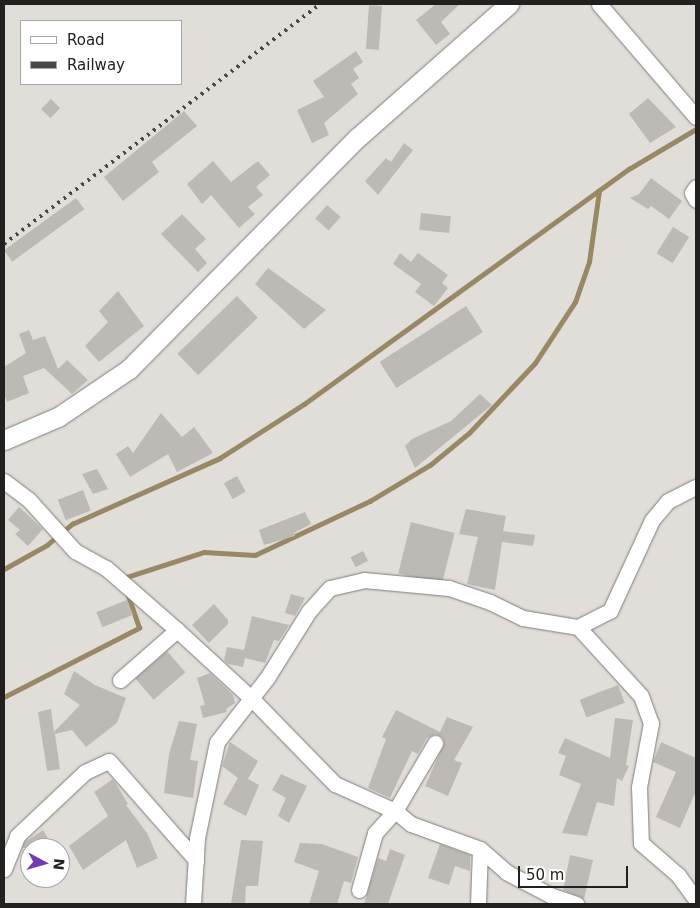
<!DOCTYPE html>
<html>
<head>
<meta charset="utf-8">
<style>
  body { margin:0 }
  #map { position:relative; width:700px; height:908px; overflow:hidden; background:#e1deda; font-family:"DejaVu Sans",sans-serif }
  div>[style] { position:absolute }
  .stream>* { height:4.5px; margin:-2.25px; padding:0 2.25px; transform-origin:2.25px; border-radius:2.25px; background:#998865 }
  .building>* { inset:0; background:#bdbab6; transform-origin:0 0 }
  .roads { filter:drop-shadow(0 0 1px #7f7c78) drop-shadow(0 0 1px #7f7c78) }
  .minor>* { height:15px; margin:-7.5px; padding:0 7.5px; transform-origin:7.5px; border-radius:7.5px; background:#fff }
  .tertiary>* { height:19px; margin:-9.5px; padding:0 9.5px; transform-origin:9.5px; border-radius:9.5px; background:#fff }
  .rail>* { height:4px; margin-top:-2px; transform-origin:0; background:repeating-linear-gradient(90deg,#484744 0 2.5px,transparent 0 7.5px) }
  span { translate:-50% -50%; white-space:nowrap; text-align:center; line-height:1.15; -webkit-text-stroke:4.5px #fff; paint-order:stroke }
  .frame { position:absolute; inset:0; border:5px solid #22211f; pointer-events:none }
  .legend { position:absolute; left:20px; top:20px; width:162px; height:65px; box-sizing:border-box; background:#fff; border:1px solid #a7a6a5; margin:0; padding:6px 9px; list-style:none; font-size:15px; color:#22211f }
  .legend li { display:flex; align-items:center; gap:10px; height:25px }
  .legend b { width:25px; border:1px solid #a7a6a5 }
  .north { position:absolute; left:20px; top:838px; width:50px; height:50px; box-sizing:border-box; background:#fff; border:1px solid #a7a6a5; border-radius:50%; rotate:96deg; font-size:14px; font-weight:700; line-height:20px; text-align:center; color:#22211f }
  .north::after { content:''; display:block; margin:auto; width:18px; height:22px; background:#763bb1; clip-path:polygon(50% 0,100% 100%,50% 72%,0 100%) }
  .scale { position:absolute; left:518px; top:866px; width:110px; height:22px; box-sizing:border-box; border:2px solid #22211f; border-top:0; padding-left:6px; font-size:15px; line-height:18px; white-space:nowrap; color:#22211f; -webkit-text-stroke:4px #fff; paint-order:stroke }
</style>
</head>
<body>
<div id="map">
  <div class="stream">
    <i style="left:4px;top:569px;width:49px;rotate:-29.2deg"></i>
    <i style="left:47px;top:545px;width:33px;rotate:-40deg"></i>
    <i style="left:72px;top:524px;width:162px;rotate:-24deg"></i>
    <i style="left:220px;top:458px;width:100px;rotate:-32.7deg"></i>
    <i style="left:304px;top:404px;width:401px;rotate:-35.9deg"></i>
    <i style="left:629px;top:169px;width:78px;rotate:-30.8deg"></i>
    <i style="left:124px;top:578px;width:84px;rotate:-18deg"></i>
    <i style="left:204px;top:552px;width:51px;rotate:3.4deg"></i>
    <i style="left:255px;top:555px;width:127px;rotate:-25.2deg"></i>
    <i style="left:370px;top:501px;width:70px;rotate:-31deg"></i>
    <i style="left:430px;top:465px;width:50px;rotate:-39.4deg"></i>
    <i style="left:469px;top:433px;width:96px;rotate:-46.7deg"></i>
    <i style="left:535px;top:363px;width:73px;rotate:-56.7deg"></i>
    <i style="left:575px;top:302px;width:42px;rotate:-70.7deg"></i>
    <i style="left:589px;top:262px;width:72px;rotate:-82deg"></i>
    <i style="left:4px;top:697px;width:152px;rotate:-27.1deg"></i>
    <i style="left:139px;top:628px;width:36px;rotate:-109deg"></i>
  </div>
  <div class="building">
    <i style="clip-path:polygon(436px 4px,460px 4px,441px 22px,450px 34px,436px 45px,416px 20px)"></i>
    <i style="left:369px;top:5px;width:13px;height:44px;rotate:4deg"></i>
    <i style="clip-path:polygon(356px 51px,363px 62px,353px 69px,359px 78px,351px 84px,358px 94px,324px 123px,329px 135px,312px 143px,297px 110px,324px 97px,313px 81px)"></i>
    <i style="clip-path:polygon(648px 98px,676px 127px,650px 143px,629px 114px)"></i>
    <i style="left:51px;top:99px;width:13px;height:14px;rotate:45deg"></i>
    <i style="clip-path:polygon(184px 111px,197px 126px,152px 162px,159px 172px,123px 201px,104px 177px)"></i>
    <i style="clip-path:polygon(404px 143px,413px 150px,378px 195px,365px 181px,386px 158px,391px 162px)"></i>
    <i style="clip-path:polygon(213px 161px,231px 182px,258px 161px,270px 175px,256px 187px,263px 195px,248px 207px,255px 214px,239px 228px,211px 195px,202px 204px,187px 184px)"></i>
    <i style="clip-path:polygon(651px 178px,682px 201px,669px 219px,651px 206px,648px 209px,630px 198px,639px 194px)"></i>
    <i style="left:76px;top:198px;width:14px;height:89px;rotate:54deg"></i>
    <i style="left:327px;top:205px;width:18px;height:18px;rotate:41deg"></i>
    <i style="left:421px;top:213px;width:30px;height:17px;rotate:6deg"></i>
    <i style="clip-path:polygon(182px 214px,206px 239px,195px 249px,207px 263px,198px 272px,161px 234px)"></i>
    <i style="left:673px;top:227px;width:19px;height:31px;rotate:32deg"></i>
    <i style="clip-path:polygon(400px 253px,411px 262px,418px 253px,448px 275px,442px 283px,448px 288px,434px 306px,415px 292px,421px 284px,393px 264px)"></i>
    <i style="clip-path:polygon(268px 268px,326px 310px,304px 329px,255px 284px)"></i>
    <i style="clip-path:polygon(118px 291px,144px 326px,99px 362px,85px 346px,108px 322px,99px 311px)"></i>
    <i style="left:237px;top:296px;width:30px;height:83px;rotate:46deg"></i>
    <i style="left:466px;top:306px;width:31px;height:103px;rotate:57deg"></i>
    <i style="clip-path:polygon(29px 330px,33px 340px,45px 336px,58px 369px,67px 360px,88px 380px,72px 394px,44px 368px,23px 376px,29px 393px,7px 402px,4px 394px,4px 367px,26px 353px,19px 334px)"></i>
    <i style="clip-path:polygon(480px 394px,492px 405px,415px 468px,405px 446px,412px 439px,451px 421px)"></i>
    <i style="clip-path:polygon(161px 413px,182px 437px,194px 427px,213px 453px,177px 472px,168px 454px,130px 477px,116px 454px,128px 446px,133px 453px)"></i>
    <i style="clip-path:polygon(97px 469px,108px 489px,93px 494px,82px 474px)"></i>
    <i style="left:237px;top:476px;width:18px;height:15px;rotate:61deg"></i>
    <i style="left:83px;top:490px;width:22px;height:27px;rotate:69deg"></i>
    <i style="clip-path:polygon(19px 507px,43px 529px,28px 546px,15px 534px,20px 530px,8px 520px)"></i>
    <i style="clip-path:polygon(466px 509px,506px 516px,503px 531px,535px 535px,533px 546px,502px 542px,495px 590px,467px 584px,478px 537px,459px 534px)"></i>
    <i style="clip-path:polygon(305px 512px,311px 524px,294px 533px,295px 536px,264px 545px,259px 530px)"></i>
    <i style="left:411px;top:522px;width:45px;height:53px;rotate:14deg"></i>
    <i style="left:363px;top:551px;width:11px;height:14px;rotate:63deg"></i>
    <i style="clip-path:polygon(291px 594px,305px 598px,295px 616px,285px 613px)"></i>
    <i style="left:127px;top:600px;width:16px;height:33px;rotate:68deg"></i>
    <i style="clip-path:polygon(214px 604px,228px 620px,228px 624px,209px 643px,192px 625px)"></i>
    <i style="clip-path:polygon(252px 616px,289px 625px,279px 641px,274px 640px,265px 663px,245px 658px,243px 667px,228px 664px,224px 660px,227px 647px,244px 650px)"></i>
    <i style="left:167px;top:651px;width:28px;height:42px;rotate:49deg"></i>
    <i style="clip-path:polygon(74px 671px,95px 685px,126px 698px,117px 723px,86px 747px,72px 730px,55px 734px,60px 769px,47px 771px,38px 712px,51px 709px,54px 732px,80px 705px,64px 694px)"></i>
    <i style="clip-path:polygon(210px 673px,233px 695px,235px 703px,226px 709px,227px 712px,203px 718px,200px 706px,205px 705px,197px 678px)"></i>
    <i style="left:618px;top:685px;width:19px;height:41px;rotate:69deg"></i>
    <i style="clip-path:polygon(396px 710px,440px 732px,447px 717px,473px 727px,454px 760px,462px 763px,448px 796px,425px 786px,444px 744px,443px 738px,436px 734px,427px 738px,418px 754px,412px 751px,390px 798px,368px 788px,386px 739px,382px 737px)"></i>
    <i style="clip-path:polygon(615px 718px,633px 720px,626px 765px,629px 766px,622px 781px,617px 778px,614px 806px,597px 802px,587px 836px,562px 833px,581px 784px,559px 775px,566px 756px,558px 753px,565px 738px,610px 758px)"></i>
    <i style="clip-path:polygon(179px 721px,197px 724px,190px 760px,198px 761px,193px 798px,164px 793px,169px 754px)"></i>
    <i style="clip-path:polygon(230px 742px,258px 761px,248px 779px,259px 785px,246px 816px,223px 804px,238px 778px,222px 766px)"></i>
    <i style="clip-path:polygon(661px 742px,696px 758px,696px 791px,680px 828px,656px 817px,676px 772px,653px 762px)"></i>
    <i style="clip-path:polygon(281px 774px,307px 786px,289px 823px,278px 816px,286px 798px,272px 790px)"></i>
    <i style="clip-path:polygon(113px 779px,128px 804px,126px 805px,147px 833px,158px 858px,137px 868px,126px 840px,83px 870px,69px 846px,108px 816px,94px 792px)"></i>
    <i style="clip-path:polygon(43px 830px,54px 848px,22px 848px,25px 842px)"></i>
    <i style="clip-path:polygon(241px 840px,263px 841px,258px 886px,246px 886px,245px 904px,231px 904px)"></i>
    <i style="clip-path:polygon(300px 843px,322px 844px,358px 857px,351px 883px,344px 881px,337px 904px,309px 904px,319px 871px,294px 862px)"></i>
    <i style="clip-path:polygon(440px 844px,470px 855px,470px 871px,455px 866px,449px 885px,428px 878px)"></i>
    <i style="clip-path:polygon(390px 849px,405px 855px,388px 904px,364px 904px,378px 858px,386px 861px)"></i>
    <i style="clip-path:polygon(570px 855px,593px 860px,584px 899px,563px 890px)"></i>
  </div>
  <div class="roads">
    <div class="minor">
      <i style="left:599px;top:4px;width:149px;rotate:49.4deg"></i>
      <i style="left:696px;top:187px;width:7px;rotate:124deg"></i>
      <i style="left:692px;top:193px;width:8px;rotate:60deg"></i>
      <i style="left:4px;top:481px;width:31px;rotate:37deg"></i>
      <i style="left:29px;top:500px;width:69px;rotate:48deg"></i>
      <i style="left:75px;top:551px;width:35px;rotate:29deg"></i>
      <i style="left:106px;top:568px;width:94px;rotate:41.1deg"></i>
      <i style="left:177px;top:630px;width:102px;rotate:42.6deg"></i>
      <i style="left:252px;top:699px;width:119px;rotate:45.7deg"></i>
      <i style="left:335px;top:784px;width:66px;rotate:24.2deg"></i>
      <i style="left:395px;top:811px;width:21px;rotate:39deg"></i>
      <i style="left:411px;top:824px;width:73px;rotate:19.9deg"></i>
      <i style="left:480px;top:849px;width:35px;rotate:41deg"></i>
      <i style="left:506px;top:872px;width:50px;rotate:27.6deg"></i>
      <i style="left:550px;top:895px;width:28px;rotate:19deg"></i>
      <i style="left:578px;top:627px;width:93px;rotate:47.6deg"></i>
      <i style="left:641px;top:696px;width:29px;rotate:70deg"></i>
      <i style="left:651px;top:723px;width:65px;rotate:100.6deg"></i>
      <i style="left:639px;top:787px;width:56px;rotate:88deg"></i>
      <i style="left:641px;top:843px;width:49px;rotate:40.9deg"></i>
      <i style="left:678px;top:875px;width:31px;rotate:54deg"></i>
      <i style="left:120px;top:680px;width:76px;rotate:-41.3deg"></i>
      <i style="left:4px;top:869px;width:35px;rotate:-68deg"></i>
      <i style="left:17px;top:836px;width:93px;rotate:-43.3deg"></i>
      <i style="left:85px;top:772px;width:26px;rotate:-25deg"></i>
      <i style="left:109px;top:761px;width:132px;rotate:48.7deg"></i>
      <i style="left:359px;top:890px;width:59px;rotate:-74.3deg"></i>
      <i style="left:375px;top:833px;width:30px;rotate:-48deg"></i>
      <i style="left:395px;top:811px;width:79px;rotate:-59.5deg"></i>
      <i style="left:193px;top:904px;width:66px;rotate:-86.5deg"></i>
      <i style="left:197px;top:838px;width:98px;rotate:-78.2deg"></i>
      <i style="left:217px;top:742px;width:81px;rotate:-52deg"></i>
      <i style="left:267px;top:678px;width:79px;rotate:-57.9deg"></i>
      <i style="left:309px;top:611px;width:31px;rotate:-48deg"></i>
      <i style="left:330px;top:588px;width:35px;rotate:-13deg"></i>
      <i style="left:364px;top:580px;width:85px;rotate:5.4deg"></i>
      <i style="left:449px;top:588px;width:43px;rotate:18.9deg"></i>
      <i style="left:490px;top:602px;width:37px;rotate:26deg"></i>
      <i style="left:523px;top:618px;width:56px;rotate:9.3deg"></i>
      <i style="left:578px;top:627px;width:36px;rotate:-27deg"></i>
      <i style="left:610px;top:611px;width:100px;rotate:-65.2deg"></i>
      <i style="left:652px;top:520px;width:25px;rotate:-50deg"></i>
      <i style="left:668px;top:501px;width:31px;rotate:-27deg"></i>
      <i style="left:478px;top:904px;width:55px;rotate:-87.9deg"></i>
    </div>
    <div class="tertiary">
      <i style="left:4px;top:440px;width:59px;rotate:-23.1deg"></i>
      <i style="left:58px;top:417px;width:86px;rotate:-34.1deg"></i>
      <i style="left:129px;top:369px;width:325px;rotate:-45.4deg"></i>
      <i style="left:357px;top:138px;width:203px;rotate:-41.4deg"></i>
    </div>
  </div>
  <div class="rail">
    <i style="left:4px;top:244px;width:397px;rotate:-37.2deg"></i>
  </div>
  <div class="frame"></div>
  <ul class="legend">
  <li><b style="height:6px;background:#fff"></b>Road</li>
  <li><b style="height:6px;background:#484744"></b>Railway</li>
  </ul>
  <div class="north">N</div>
  <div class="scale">50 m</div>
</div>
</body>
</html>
